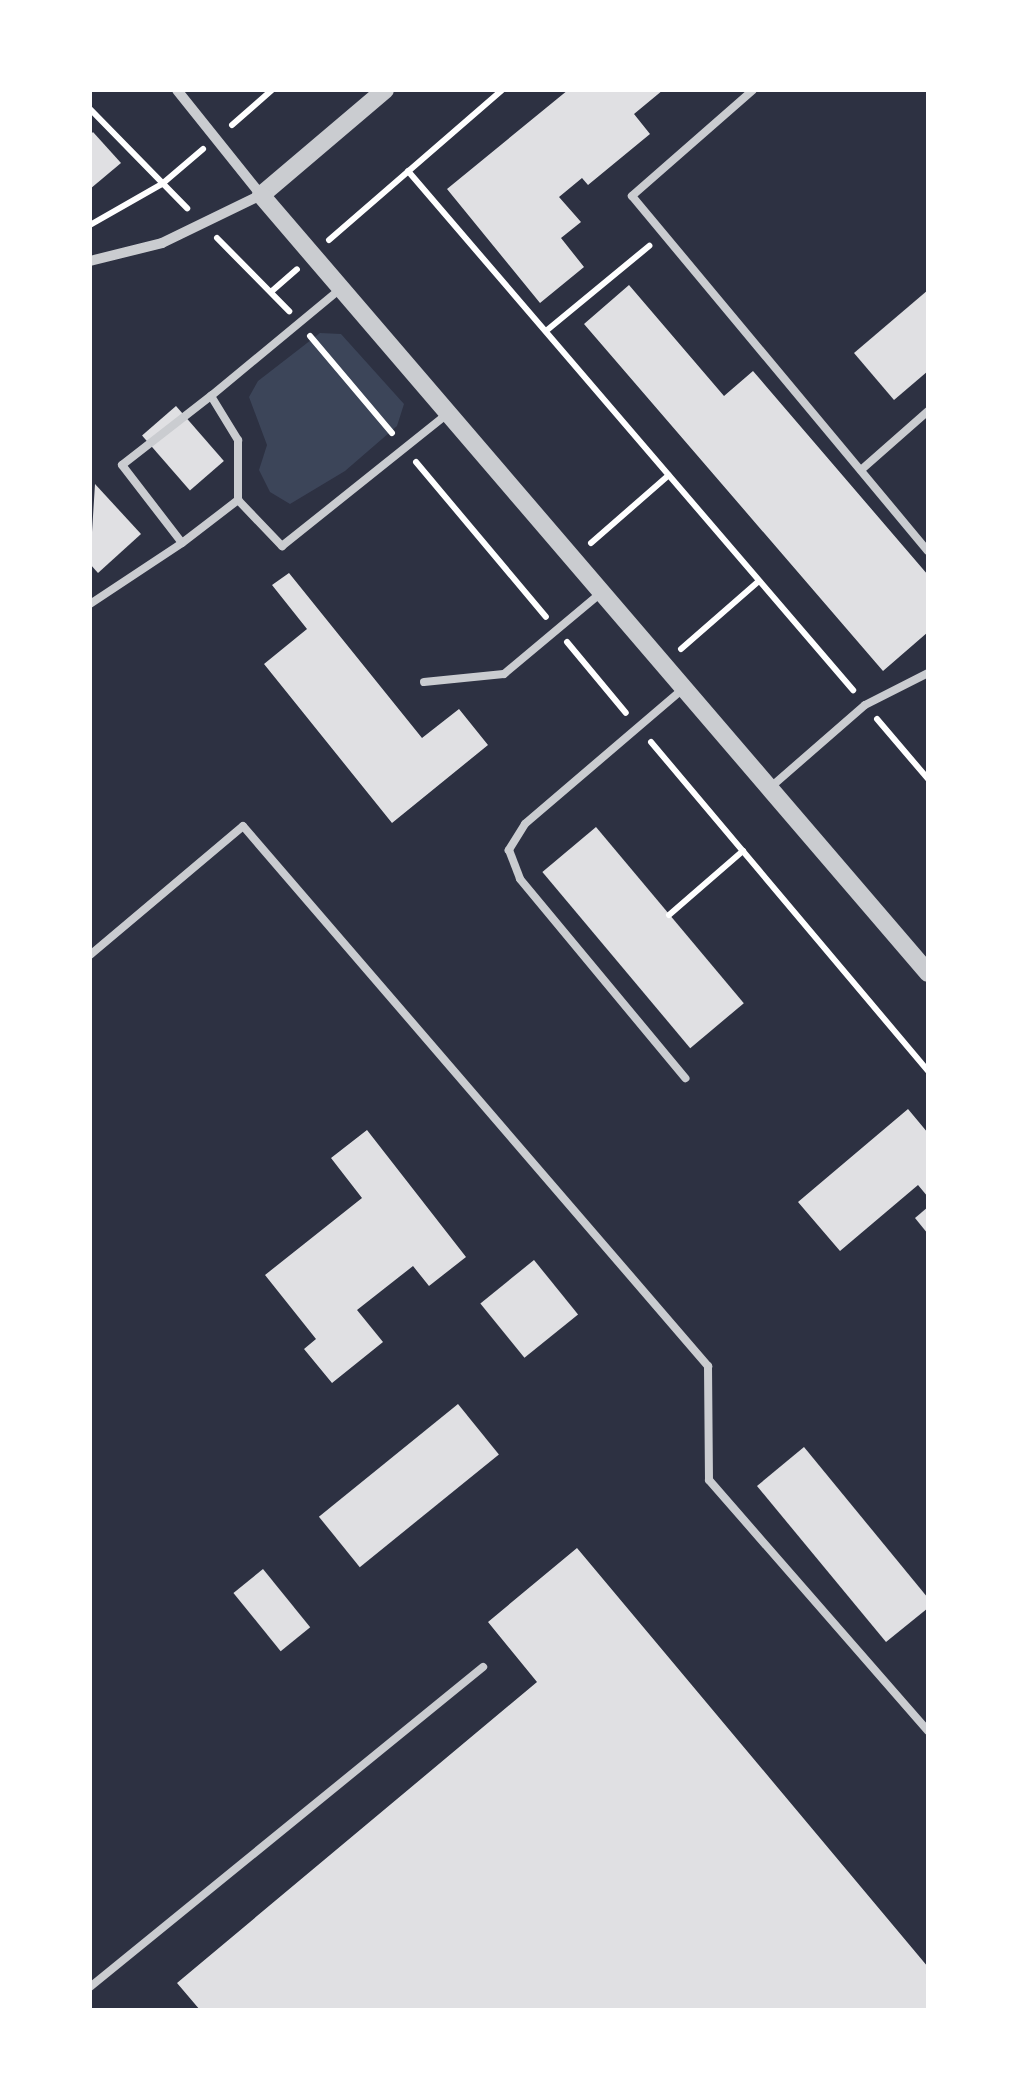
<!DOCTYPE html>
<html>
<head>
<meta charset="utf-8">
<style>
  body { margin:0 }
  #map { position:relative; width:1018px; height:2100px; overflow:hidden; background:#2d3142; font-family:Barlow,sans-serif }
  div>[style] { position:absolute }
  .green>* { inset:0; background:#3c4559 }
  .building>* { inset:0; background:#e0e0e3; transform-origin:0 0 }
  .path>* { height:6px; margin:-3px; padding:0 3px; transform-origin:3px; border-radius:3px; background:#fff }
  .service>* { height:8px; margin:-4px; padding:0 4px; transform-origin:4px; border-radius:4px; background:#caccd0 }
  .minor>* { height:10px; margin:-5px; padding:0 5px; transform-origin:5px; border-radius:5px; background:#caccd0 }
  .tertiary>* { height:18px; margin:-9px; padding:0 9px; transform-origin:9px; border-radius:9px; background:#caccd0 }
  span { translate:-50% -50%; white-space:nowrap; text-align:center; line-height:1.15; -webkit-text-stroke:8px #fff; paint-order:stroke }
  .frame { position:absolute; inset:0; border:92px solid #fff; pointer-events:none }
</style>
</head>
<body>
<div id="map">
  <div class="green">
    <i style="clip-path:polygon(320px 333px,341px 334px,404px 404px,397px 426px,345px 471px,290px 504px,270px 492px,259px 470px,267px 445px,249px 397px,258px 381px)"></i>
  </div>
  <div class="building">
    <i style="clip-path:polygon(568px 90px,663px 90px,634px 114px,650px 134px,588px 185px,582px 178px,559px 197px,581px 222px,561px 238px,584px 267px,540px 303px,447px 189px)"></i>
    <i style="clip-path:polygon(93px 132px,121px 163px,90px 189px,90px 135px)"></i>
    <i style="clip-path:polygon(629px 285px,724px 396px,753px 371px,928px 575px,928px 632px,883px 671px,584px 324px)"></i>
    <i style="clip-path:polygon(928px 290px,928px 371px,894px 400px,854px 353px)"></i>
    <i style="left:176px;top:406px;width:73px;height:45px;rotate:49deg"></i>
    <i style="clip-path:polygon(95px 484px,141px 534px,98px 573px,90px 564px)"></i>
    <i style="clip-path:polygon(289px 573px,422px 738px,459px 709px,488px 745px,392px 823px,264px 664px,307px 629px,272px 585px)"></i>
    <i style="left:596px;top:827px;width:230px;height:70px;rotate:50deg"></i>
    <i style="clip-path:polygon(908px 1109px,928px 1133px,928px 1197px,918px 1185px,840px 1251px,798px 1202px)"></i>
    <i style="clip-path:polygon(367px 1130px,466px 1257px,429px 1286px,413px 1266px,357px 1310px,383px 1342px,332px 1383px,304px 1349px,316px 1339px,265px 1275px,362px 1198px,331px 1158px)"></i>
    <i style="clip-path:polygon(928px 1207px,928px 1234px,915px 1218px)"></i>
    <i style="left:534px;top:1260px;width:70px;height:69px;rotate:51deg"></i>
    <i style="left:458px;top:1404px;width:65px;height:179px;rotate:51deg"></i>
    <i style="clip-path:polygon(804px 1447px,928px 1598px,928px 1608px,886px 1642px,757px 1486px)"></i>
    <i style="clip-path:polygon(577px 1548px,928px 1967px,928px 2010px,200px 2010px,177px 1983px,537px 1682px,488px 1622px)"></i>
    <i style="left:263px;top:1569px;width:75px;height:38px;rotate:51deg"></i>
  </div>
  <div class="path">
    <i style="left:90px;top:109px;width:139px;rotate:45.6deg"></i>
    <i style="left:232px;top:125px;width:53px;rotate:-41.2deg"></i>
    <i style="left:408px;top:171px;width:684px;rotate:49.39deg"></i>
    <i style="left:90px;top:225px;width:83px;rotate:-29.7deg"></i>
    <i style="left:162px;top:184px;width:54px;rotate:-40.5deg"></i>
    <i style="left:217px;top:238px;width:103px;rotate:45.4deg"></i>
    <i style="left:329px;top:240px;width:229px;rotate:-40.9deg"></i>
    <i style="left:272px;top:291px;width:33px;rotate:-41deg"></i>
    <i style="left:546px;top:331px;width:134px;rotate:-39.5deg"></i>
    <i style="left:310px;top:336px;width:127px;rotate:49.8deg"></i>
    <i style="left:416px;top:462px;width:202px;rotate:50deg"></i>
    <i style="left:591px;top:543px;width:103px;rotate:-41.1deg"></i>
    <i style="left:567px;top:642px;width:92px;rotate:50.3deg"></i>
    <i style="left:681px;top:649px;width:103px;rotate:-41.1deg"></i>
    <i style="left:877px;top:719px;width:79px;rotate:49.6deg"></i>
    <i style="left:651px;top:742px;width:430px;rotate:49.9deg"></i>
    <i style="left:669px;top:915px;width:98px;rotate:-40.9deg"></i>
  </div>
  <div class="service">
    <i style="left:753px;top:90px;width:161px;rotate:138.8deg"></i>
    <i style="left:632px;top:196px;width:462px;rotate:50.2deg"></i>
    <i style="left:339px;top:290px;width:166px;rotate:140.4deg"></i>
    <i style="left:211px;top:396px;width:52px;rotate:58.5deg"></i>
    <i style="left:238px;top:440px;width:60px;rotate:90deg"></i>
    <i style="left:238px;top:500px;width:64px;rotate:46.3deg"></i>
    <i style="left:282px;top:546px;width:210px;rotate:-38.6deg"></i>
    <i style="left:212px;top:395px;width:114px;rotate:142.1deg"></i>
    <i style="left:122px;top:465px;width:98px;rotate:52.4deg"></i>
    <i style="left:182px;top:543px;width:71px;rotate:-37.5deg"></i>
    <i style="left:861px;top:470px;width:89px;rotate:-41.4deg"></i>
    <i style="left:90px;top:604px;width:110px;rotate:-33.5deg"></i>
    <i style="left:424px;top:682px;width:80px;rotate:-5.7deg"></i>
    <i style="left:504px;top:674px;width:126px;rotate:-39.9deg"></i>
    <i style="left:684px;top:688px;width:209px;rotate:139.5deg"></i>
    <i style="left:525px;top:824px;width:31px;rotate:122deg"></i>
    <i style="left:509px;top:850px;width:31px;rotate:69deg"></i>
    <i style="left:520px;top:879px;width:259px;rotate:50.3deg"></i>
    <i style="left:772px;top:786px;width:123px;rotate:-41.1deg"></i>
    <i style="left:865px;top:705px;width:71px;rotate:-26.9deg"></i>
    <i style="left:90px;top:955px;width:200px;rotate:-40.1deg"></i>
    <i style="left:243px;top:826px;width:713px;rotate:49.27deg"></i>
    <i style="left:708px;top:1366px;width:114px;rotate:89.5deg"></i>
    <i style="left:709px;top:1480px;width:333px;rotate:48.9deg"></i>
    <i style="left:90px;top:1987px;width:507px;rotate:-39.15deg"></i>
  </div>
  <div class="minor">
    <i style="left:90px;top:261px;width:74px;rotate:-14deg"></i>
    <i style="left:162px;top:243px;width:110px;rotate:-25.9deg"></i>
    <i style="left:261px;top:195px;width:134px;rotate:-128.7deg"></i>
  </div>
  <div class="tertiary">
    <i style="left:385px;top:90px;width:162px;rotate:139.7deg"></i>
    <i style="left:261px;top:195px;width:1025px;rotate:49.39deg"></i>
  </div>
  <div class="frame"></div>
</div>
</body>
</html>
